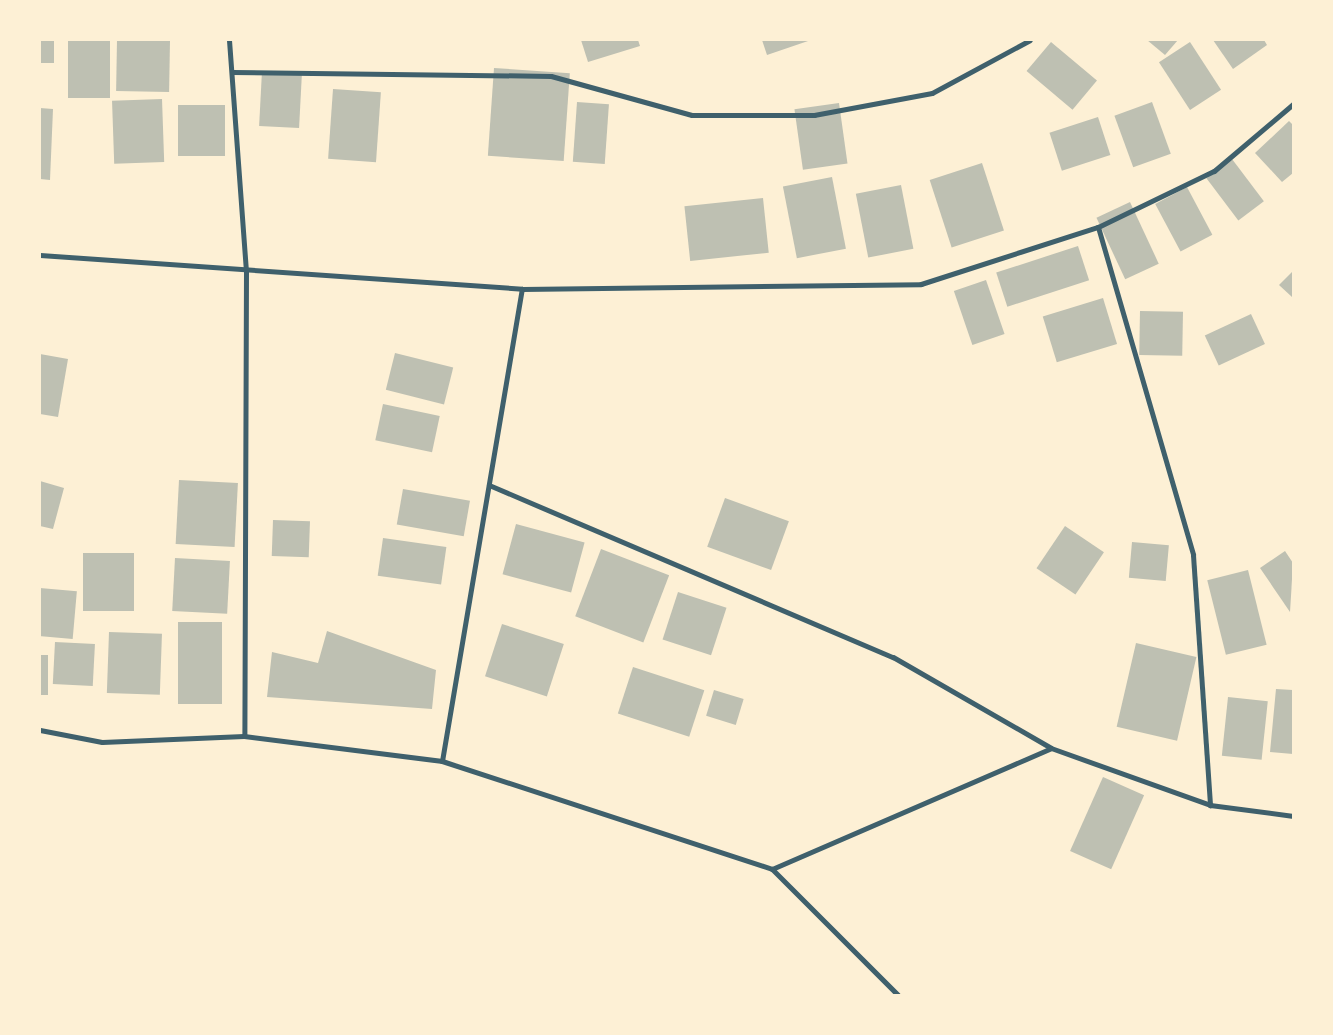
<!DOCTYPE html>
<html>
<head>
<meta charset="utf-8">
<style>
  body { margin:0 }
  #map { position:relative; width:1333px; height:1035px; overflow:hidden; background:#fdf0d5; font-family:"Roboto Condensed",sans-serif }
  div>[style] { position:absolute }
  .building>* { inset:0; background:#bec0b2; transform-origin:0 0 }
  .minor>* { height:5px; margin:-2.5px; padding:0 2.5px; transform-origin:2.5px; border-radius:2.5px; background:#3f606c }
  span { translate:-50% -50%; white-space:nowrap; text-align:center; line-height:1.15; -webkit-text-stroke:5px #fdf0d5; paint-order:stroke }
  .frame { position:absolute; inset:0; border:41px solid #fdf0d5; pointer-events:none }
</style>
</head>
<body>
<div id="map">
  <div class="building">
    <i style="left:40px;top:40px;width:14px;height:23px"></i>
    <i style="left:68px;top:40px;width:42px;height:58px"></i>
    <i style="left:117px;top:40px;width:53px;height:51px;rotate:1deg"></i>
    <i style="clip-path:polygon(581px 40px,638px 40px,640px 46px,588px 62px)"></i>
    <i style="clip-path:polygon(762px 40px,811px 40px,767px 55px)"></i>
    <i style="clip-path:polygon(1147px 40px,1178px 40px,1165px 55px)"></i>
    <i style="clip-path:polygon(1213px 40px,1264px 40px,1267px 45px,1233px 69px)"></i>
    <i style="left:1051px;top:42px;width:60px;height:38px;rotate:40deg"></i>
    <i style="left:1190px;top:42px;width:57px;height:37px;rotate:57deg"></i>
    <i style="left:494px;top:68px;width:76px;height:88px;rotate:4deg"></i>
    <i style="left:262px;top:71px;width:40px;height:55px;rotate:3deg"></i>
    <i style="left:333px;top:89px;width:48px;height:70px;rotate:4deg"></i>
    <i style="left:162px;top:99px;width:63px;height:50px;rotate:88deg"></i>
    <i style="left:577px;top:102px;width:32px;height:60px;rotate:4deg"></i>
    <i style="left:1152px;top:102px;width:55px;height:40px;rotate:70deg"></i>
    <i style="left:839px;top:103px;width:61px;height:45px;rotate:82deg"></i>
    <i style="left:178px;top:105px;width:47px;height:51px"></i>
    <i style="clip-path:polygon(40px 108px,53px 109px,50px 180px,40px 179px)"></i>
    <i style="left:1098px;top:117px;width:40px;height:51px;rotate:72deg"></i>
    <i style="clip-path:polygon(1289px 121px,1293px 125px,1293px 173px,1282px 182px,1255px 153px)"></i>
    <i style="left:1232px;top:159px;width:53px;height:32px;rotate:53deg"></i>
    <i style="left:982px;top:163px;width:71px;height:55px;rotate:72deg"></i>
    <i style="left:832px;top:177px;width:73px;height:50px;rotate:79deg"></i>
    <i style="left:901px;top:185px;width:65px;height:46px;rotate:79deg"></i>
    <i style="left:1187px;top:187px;width:54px;height:36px;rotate:62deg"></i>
    <i style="left:763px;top:198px;width:55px;height:79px;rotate:84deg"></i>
    <i style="left:1130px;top:202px;width:68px;height:37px;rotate:65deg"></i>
    <i style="left:1078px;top:246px;width:36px;height:86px;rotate:72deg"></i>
    <i style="clip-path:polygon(1293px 271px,1293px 295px,1292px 297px,1279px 285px)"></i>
    <i style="left:986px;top:280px;width:57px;height:34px;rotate:71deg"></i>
    <i style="left:1103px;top:298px;width:48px;height:63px;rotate:73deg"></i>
    <i style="left:1140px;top:311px;width:43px;height:44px;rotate:1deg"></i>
    <i style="left:1251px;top:314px;width:33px;height:51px;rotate:65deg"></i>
    <i style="left:395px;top:353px;width:60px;height:38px;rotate:14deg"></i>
    <i style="clip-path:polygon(40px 354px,68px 359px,58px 417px,40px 414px)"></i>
    <i style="left:383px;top:404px;width:58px;height:37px;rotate:12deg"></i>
    <i style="left:179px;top:480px;width:59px;height:64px;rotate:3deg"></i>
    <i style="clip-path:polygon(40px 481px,64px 488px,53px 529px,40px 526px)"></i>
    <i style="left:403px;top:489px;width:68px;height:36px;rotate:10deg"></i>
    <i style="left:725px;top:498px;width:68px;height:52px;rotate:20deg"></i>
    <i style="left:273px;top:520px;width:37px;height:36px;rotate:2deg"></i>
    <i style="left:516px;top:524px;width:71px;height:52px;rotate:15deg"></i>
    <i style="left:1065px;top:526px;width:47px;height:51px;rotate:34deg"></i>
    <i style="left:383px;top:538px;width:64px;height:38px;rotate:8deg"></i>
    <i style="left:1132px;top:542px;width:37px;height:36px;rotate:5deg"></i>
    <i style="left:601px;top:549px;width:73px;height:72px;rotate:21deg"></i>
    <i style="clip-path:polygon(1285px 551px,1293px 563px,1290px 612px,1260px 568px)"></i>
    <i style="left:83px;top:553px;width:51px;height:58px"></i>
    <i style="left:175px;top:558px;width:55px;height:53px;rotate:3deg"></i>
    <i style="left:1248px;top:570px;width:77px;height:42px;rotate:76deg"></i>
    <i style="left:40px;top:588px;width:37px;height:48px;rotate:5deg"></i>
    <i style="left:678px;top:592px;width:51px;height:50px;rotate:18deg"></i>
    <i style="left:178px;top:622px;width:44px;height:82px"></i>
    <i style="left:502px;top:624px;width:65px;height:55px;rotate:18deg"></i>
    <i style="clip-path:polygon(327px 631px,436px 670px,432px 709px,267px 697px,272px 652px,318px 663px)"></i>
    <i style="left:109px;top:632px;width:53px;height:61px;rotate:2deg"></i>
    <i style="left:55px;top:642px;width:40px;height:42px;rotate:3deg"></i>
    <i style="left:1136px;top:643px;width:62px;height:86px;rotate:13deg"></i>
    <i style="left:40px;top:655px;width:8px;height:40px"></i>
    <i style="left:633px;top:667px;width:75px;height:49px;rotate:18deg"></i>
    <i style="clip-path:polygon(1276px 689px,1293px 690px,1293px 754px,1270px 752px)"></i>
    <i style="left:714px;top:690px;width:31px;height:27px;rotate:17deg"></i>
    <i style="left:1228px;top:697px;width:40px;height:59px;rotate:6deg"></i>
    <i style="left:1103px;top:777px;width:45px;height:81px;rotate:24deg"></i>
  </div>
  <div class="minor">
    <i style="left:229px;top:40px;width:232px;rotate:85.8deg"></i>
    <i style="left:246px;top:271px;width:465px;rotate:90.2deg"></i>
    <i style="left:232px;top:72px;width:319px;rotate:0.7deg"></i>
    <i style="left:551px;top:76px;width:146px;rotate:15.5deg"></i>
    <i style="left:692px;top:115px;width:122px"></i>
    <i style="left:814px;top:115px;width:120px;rotate:-10.6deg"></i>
    <i style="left:932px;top:93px;width:111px;rotate:-28.4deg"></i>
    <i style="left:1098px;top:227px;width:341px;rotate:73.8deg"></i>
    <i style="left:1193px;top:555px;width:251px;rotate:86.1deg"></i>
    <i style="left:1210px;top:805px;width:84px;rotate:7.5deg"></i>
    <i style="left:40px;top:255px;width:483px;rotate:4deg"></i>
    <i style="left:522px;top:289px;width:399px;rotate:-0.7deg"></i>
    <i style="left:921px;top:284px;width:186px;rotate:-17.9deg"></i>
    <i style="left:1098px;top:227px;width:129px;rotate:-25.8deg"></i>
    <i style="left:1214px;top:171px;width:104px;rotate:-40.3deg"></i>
    <i style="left:489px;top:485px;width:439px;rotate:23.1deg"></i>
    <i style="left:893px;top:657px;width:182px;rotate:29.9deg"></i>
    <i style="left:1051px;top:748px;width:169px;rotate:19.7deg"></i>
    <i style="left:40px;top:730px;width:63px;rotate:11deg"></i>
    <i style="left:102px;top:742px;width:142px;rotate:-2.4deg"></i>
    <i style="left:244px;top:736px;width:200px;rotate:7.2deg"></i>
    <i style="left:442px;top:761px;width:479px;rotate:-80.4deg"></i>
    <i style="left:442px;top:761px;width:347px;rotate:18.1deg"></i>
    <i style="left:772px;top:869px;width:304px;rotate:-23.4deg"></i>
    <i style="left:772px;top:869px;width:178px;rotate:45deg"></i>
  </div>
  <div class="frame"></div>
</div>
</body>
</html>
